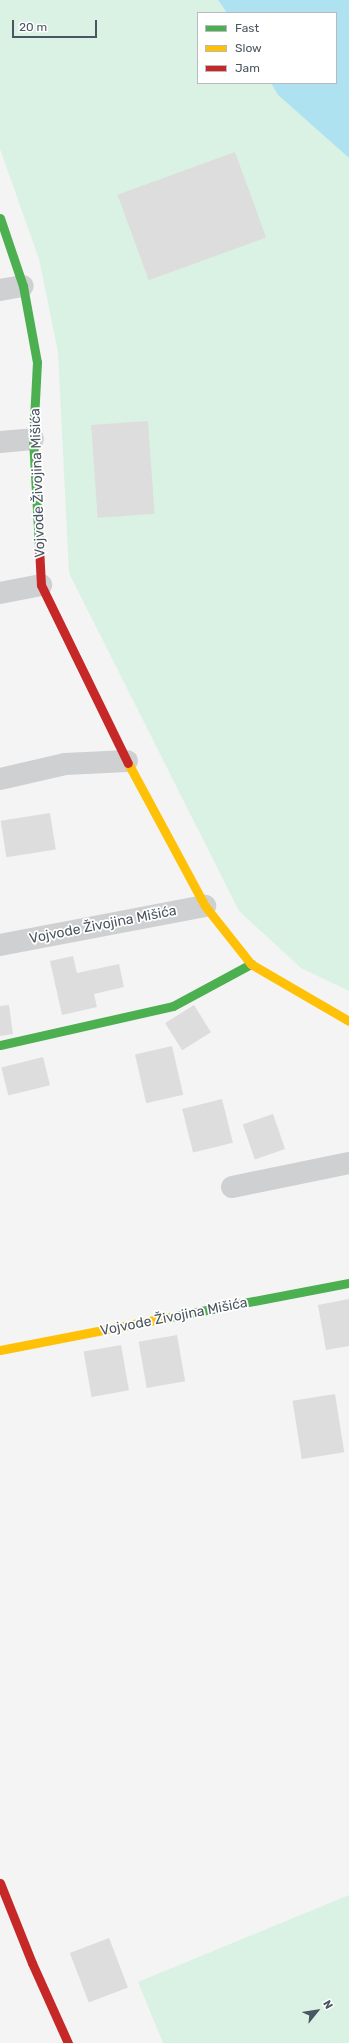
<!DOCTYPE html>
<html>
<head>
<meta charset="utf-8">
<style>
  body { margin:0 }
  #map { position:relative; width:349px; height:2043px; overflow:hidden; background:#f4f4f4; font-family:Rubik,sans-serif }
  div>[style] { position:absolute }
  .green>* { inset:0; background:#d9f2e3 }
  .water>* { inset:0; background:#aee2f0 }
  .building>* { inset:0; background:#ddddde; transform-origin:0 0 }
  .street>* { height:22px; margin:-11px; padding:0 11px; transform-origin:11px; border-radius:11px; background:#ced0d2 }
  .fast>* { height:9px; margin:-4.5px; padding:0 4.5px; transform-origin:4.5px; border-radius:4.5px; background:#4caf50 }
  .slow>* { height:9px; margin:-4.5px; padding:0 4.5px; transform-origin:4.5px; border-radius:4.5px; background:#ffc107 }
  .jam>* { height:9px; margin:-4.5px; padding:0 4.5px; transform-origin:4.5px; border-radius:4.5px; background:#c62828 }
  span { translate:-50% -50%; white-space:nowrap; text-align:center; line-height:1.15; -webkit-text-stroke:3.5px #fff; paint-order:stroke }
  .street-label { font-size:14px; color:#4a5661 }
  .legend { position:absolute; left:197px; top:12px; width:140px; height:72px; box-sizing:border-box; background:#fff; border:1px solid #b7bbc0; margin:0; padding:5px 7px; list-style:none; font-size:12px; color:#4a5661 }
  .legend li { display:flex; align-items:center; gap:8px; height:20px }
  .legend b { width:20px; border:1px solid #b7bbc0 }
  .north { position:absolute; left:297px; top:1991px; width:40px; height:40px; -webkit-text-stroke:3px #fff; paint-order:stroke; rotate:60deg; font-size:11px; font-weight:700; line-height:16px; text-align:center; color:#4a5661 }
  .north::after { content:''; display:block; margin:auto; width:14px; height:18px; background:#4a5661; clip-path:polygon(50% 0,100% 100%,50% 72%,0 100%) }
  .scale { position:absolute; left:12px; top:20px; width:85px; height:18px; box-sizing:border-box; border:2px solid #4a5661; border-top:0; padding-left:5px; font-size:12px; line-height:14px; white-space:nowrap; color:#4a5661; -webkit-text-stroke:3px #fff; paint-order:stroke }
</style>
</head>
<body>
<div id="map">
  <div class="green">
    <i style="clip-path:polygon(0 0,218px 0,227px 13px,198px 13px,198px 83px,271px 83px,278px 95px,349px 158px,349px 991px,301px 968px,239px 911px,69px 573px,58px 352px,39px 259px,0 149px)"></i>
    <i style="clip-path:polygon(349px 1895px,349px 2043px,163px 2043px,138px 1982px)"></i>
  </div>
  <div class="water">
    <i style="clip-path:polygon(218px 0,349px 0,349px 158px,278px 95px,271px 83px,336px 83px,336px 13px,227px 13px)"></i>
  </div>
  <div class="building">
    <i style="left:235px;top:152px;width:91px;height:125px;rotate:70deg"></i>
    <i style="left:148px;top:421px;width:93px;height:57px;rotate:86deg"></i>
    <i style="left:50px;top:813px;width:37px;height:50px;rotate:81deg"></i>
    <i style="clip-path:polygon(73px 956px,77px 973px,119px 964px,124px 987px,94px 994px,97px 1007px,62px 1015px,50px 961px)"></i>
    <i style="clip-path:polygon(9px 1005px,13px 1034px,0 1036px,0 1006px)"></i>
    <i style="left:194px;top:1005px;width:32px;height:34px;rotate:58deg"></i>
    <i style="left:172px;top:1046px;width:50px;height:38px;rotate:77deg"></i>
    <i style="left:43px;top:1057px;width:29px;height:43px;rotate:76deg"></i>
    <i style="left:222px;top:1099px;width:45px;height:41px;rotate:76deg"></i>
    <i style="left:273px;top:1114px;width:37px;height:32px;rotate:71deg"></i>
    <i style="clip-path:polygon(349px 1299px,349px 1346px,326px 1350px,318px 1305px)"></i>
    <i style="left:177px;top:1335px;width:47px;height:39px;rotate:80deg"></i>
    <i style="left:121px;top:1345px;width:46px;height:38px;rotate:80deg"></i>
    <i style="left:335px;top:1394px;width:59px;height:43px;rotate:81deg"></i>
    <i style="left:109px;top:1938px;width:53px;height:42px;rotate:69deg"></i>
  </div>
  <div class="street">
    <i style="left:0;top:290px;width:23px;rotate:-10deg"></i>
    <i style="left:0;top:442px;width:33px;rotate:-5deg"></i>
    <i style="left:0;top:593px;width:42px;rotate:-11deg"></i>
    <i style="left:0;top:779px;width:67px;rotate:-13deg"></i>
    <i style="left:65px;top:764px;width:62px;rotate:-2.8deg"></i>
    <i style="left:0;top:945px;width:209px;rotate:-10.8deg"></i>
    <i style="left:232px;top:1187px;width:119px;rotate:-11.6deg"></i>
  </div>
  <div class="fast">
    <i style="left:0;top:218px;width:72px;rotate:71.3deg"></i>
    <i style="left:23px;top:286px;width:77px;rotate:79.6deg"></i>
    <i style="left:37px;top:362px;width:77px;rotate:93deg"></i>
    <i style="left:33px;top:439px;width:108px;rotate:86.8deg"></i>
    <i style="left:0;top:1045px;width:177px;rotate:-12.7deg"></i>
    <i style="left:173px;top:1006px;width:89px;rotate:-28.3deg"></i>
    <i style="left:170px;top:1317px;width:182px;rotate:-10.8deg"></i>
  </div>
  <div class="slow">
    <i style="left:128px;top:763px;width:162px;rotate:61.7deg"></i>
    <i style="left:205px;top:906px;width:74px;rotate:51.6deg"></i>
    <i style="left:251px;top:964px;width:113px;rotate:30.2deg"></i>
    <i style="left:0;top:1350px;width:173px;rotate:-11deg"></i>
  </div>
  <div class="jam">
    <i style="left:39px;top:547px;width:38px;rotate:87deg"></i>
    <i style="left:41px;top:585px;width:198px;rotate:64deg"></i>
    <i style="left:0;top:1883px;width:86px;rotate:68.2deg"></i>
    <i style="left:32px;top:1963px;width:88px;rotate:65.8deg"></i>
  </div>
  <div class="street-label">
    <span style="left:38px;top:483px;rotate:-92deg">Vojvode Živojina Mišića</span>
    <span style="left:103px;top:925px;rotate:-11deg">Vojvode Živojina Mišića</span>
    <span style="left:174px;top:1317px;rotate:-11deg">Vojvode Živojina Mišića</span>
  </div>
  <ul class="legend">
  <li><b style="height:5px;background:#4caf50"></b>Fast</li>
  <li><b style="height:5px;background:#ffc107"></b>Slow</li>
  <li><b style="height:5px;background:#c62828"></b>Jam</li>
  </ul>
  <div class="north">N</div>
  <div class="scale">20 m</div>
</div>
</body>
</html>
